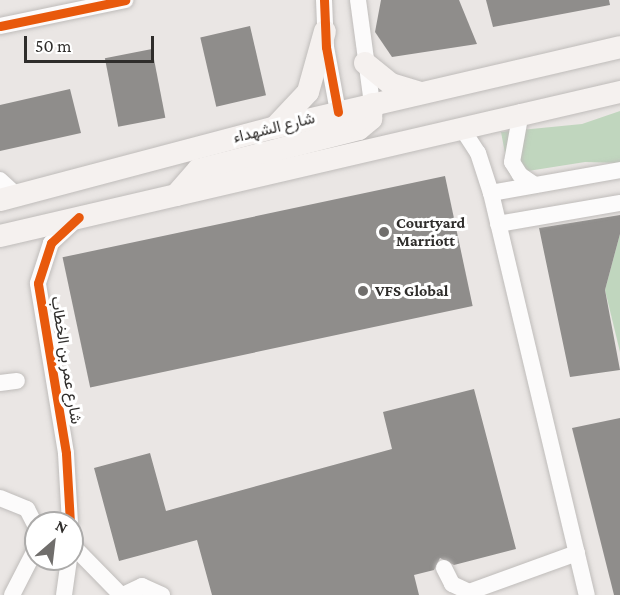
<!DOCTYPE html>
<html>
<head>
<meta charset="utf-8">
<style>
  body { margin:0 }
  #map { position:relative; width:620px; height:595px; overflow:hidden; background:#eae6e4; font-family:"Crimson Pro",Vazirmatn,serif }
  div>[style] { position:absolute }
  .green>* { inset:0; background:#c0d6be }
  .building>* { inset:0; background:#8f8d8b; transform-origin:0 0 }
  .roads { filter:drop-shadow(0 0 2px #bfbcba) drop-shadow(0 0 2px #bfbcba) }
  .minor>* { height:16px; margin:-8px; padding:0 8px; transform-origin:8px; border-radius:8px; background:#fcfbfb }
  .major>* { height:22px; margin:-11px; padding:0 11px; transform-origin:11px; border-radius:11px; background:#f5f1ef }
  .cycleway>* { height:9px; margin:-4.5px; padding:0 4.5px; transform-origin:4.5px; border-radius:4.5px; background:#e8590c }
  .dots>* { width:16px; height:16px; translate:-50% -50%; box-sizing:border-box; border:3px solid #fff; border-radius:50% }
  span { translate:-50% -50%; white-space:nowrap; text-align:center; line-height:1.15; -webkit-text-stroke:6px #fff; paint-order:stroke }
  .street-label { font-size:16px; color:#2f2d2b }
  .poi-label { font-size:16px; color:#2f2d2b; font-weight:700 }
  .left { translate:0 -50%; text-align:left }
  .north { position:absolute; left:24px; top:511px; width:60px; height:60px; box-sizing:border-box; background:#fff; border:2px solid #acabaa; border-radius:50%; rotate:28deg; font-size:16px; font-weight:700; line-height:24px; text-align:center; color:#2f2d2b }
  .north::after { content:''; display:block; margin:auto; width:21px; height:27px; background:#706e6c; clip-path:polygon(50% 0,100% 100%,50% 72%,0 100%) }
  .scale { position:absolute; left:24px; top:36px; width:130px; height:27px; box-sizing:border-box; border:3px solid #2f2d2b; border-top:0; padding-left:8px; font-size:18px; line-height:21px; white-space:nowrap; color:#2f2d2b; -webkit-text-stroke:4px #fff; paint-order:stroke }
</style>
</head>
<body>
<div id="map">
  <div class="green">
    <i style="clip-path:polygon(620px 111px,620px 163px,585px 162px,509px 174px,501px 132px,582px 124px)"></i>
    <i style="clip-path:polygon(620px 234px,620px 352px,605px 290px)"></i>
  </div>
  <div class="building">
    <i style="clip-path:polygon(381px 0,459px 0,477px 44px,392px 57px,375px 32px)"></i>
    <i style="clip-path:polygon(486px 0,609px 0,610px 5px,493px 27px)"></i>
    <i style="left:250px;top:26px;width:71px;height:51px;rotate:77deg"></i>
    <i style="left:152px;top:49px;width:70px;height:48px;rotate:79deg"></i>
    <i style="clip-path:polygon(70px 89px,81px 133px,0 151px,0 105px)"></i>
    <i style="left:445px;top:176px;width:133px;height:391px;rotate:78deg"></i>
    <i style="clip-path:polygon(620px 215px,620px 234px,605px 290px,620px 370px,570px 377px,539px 228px)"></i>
    <i style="clip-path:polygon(474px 389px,516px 549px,454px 565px,440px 558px,434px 570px,414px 575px,419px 595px,212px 595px,197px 540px,119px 561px,94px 468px,150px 453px,166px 511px,392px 449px,383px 412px)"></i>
    <i style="clip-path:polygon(620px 418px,620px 595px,614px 595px,572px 428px)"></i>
  </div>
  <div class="roads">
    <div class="minor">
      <i style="left:324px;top:0;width:47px;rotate:87.6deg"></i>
      <i style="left:326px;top:47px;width:66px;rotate:79.5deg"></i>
      <i style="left:358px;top:0;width:105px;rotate:82.3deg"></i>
      <i style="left:0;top:26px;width:128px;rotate:-11.7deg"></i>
      <i style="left:521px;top:112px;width:51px;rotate:100.2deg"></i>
      <i style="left:512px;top:162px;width:15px;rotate:58deg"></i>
      <i style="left:520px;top:175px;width:18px;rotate:34deg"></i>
      <i style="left:461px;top:127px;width:31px;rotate:57deg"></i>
      <i style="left:478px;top:153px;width:42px;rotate:72deg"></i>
      <i style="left:491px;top:193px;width:413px;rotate:76.6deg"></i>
      <i style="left:0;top:180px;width:23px;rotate:43deg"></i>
      <i style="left:491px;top:193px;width:131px;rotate:-10.1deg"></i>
      <i style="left:498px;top:224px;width:124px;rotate:-9.8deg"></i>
      <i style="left:0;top:383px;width:17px;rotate:-7deg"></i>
      <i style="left:0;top:498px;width:29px;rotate:22deg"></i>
      <i style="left:27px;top:509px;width:20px;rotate:63deg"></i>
      <i style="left:70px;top:523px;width:70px;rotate:-93.3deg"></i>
      <i style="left:66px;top:453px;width:172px;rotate:-99.4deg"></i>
      <i style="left:38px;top:283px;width:42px;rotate:-72deg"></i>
      <i style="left:51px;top:243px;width:35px;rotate:-43deg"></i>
      <i style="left:72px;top:545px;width:70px;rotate:45.6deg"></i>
      <i style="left:444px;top:568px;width:18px;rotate:63deg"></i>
      <i style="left:452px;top:584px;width:19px;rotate:25deg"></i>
      <i style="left:469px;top:592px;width:115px;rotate:-19.9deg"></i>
      <i style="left:12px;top:595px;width:48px;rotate:-62.9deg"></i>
      <i style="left:34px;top:552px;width:22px;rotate:-85deg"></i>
      <i style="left:64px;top:595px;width:36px;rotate:-82deg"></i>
      <i style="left:123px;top:595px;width:21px;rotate:-25deg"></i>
      <i style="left:142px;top:586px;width:22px;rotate:24deg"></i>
    </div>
    <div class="major">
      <i style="left:365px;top:63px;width:33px;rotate:39deg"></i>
      <i style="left:391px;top:84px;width:31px;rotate:17deg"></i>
      <i style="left:277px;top:125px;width:45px;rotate:-46.8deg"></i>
      <i style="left:308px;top:92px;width:63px;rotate:-74.4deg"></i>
      <i style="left:176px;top:195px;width:33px;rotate:-49deg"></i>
      <i style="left:198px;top:170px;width:166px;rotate:-14.3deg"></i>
      <i style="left:359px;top:129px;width:16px;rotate:-40deg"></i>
      <i style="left:371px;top:119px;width:15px;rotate:-86deg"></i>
      <i style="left:0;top:200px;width:282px;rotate:-14.8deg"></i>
      <i style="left:273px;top:128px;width:356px;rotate:-13.1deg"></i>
      <i style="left:0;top:236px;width:637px;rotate:-13.08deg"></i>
    </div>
  </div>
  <div class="cycleway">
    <i style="left:324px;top:0;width:47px;rotate:87.6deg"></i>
    <i style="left:326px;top:47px;width:66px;rotate:79.5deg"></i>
    <i style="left:0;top:26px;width:128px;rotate:-11.7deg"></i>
    <i style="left:70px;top:523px;width:70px;rotate:-93.3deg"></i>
    <i style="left:66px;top:453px;width:172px;rotate:-99.4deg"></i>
    <i style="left:38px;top:283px;width:42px;rotate:-72deg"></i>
    <i style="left:51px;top:243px;width:38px;rotate:-43deg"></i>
  </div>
  <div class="dots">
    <i style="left:384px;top:232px;background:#706e6c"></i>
    <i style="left:363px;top:291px;background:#706e6c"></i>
  </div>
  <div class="street-label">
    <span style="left:274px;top:128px;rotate:-14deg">شارع الشهداء</span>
    <span style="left:66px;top:360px;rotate:81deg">شارع عمر بن الخطاب</span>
  </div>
  <div class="poi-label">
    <span class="left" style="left:396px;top:232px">Courtyard<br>Marriott</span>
    <span class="left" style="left:375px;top:291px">VFS Global</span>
  </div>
  <div class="north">N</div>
  <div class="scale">50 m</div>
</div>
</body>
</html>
